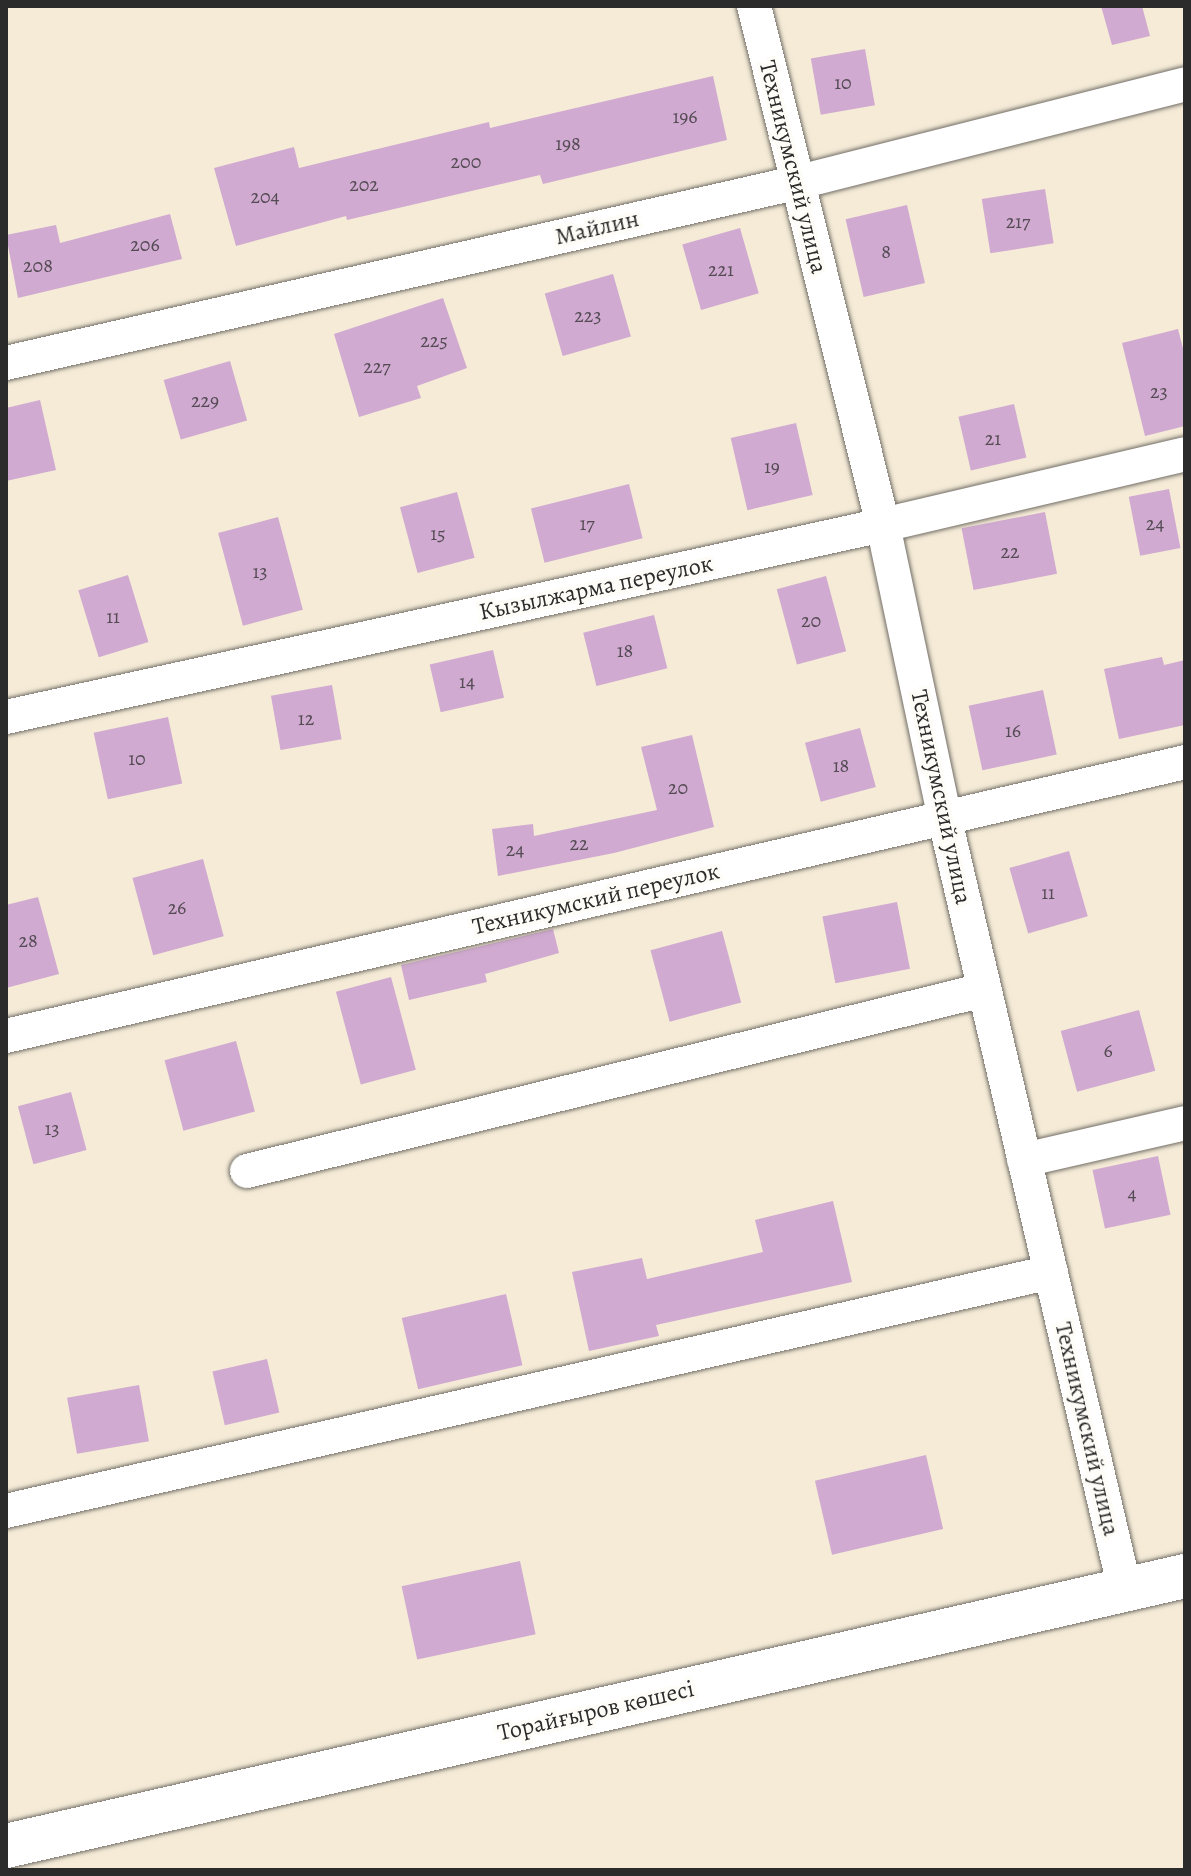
<!DOCTYPE html>
<html>
<head>
<meta charset="utf-8">
<style>
  body { margin:0 }
  #map { position:relative; width:1191px; height:1876px; overflow:hidden; background:#f5ebd7; font-family:Alegreya,serif }
  div>[style] { position:absolute }
  .building>* { inset:0; background:#d0aad0; transform-origin:0 0 }
  .roads { filter:drop-shadow(0 0 2px #726e67) drop-shadow(0 0 2px #726e67) }
  .street>* { height:34px; margin:-17px; padding:0 17px; transform-origin:17px; border-radius:17px; background:#fff }
  .secondary>* { height:44px; margin:-22px; padding:0 22px; transform-origin:22px; border-radius:22px; background:#fff }
  span { translate:-50% -50%; white-space:nowrap; text-align:center; line-height:1.15; -webkit-text-stroke:7px #fdfcf7; paint-order:stroke }
  .number-label { font-size:20px; color:#544b54 }
  .number-label span { -webkit-text-stroke-width:0 }
  .street-label { font-size:24px; color:#2b2b2b }
  .frame { position:absolute; inset:0; border:8px solid #2b2b2b; pointer-events:none }
</style>
</head>
<body>
<div id="map">
  <div class="building">
    <i style="clip-path:polygon(1101px 6px,1142px 6px,1150px 36px,1112px 45px)"></i>
    <i style="left:865px;top:49px;width:57px;height:55px;rotate:80deg"></i>
    <i style="clip-path:polygon(713px 76px,727px 140px,543px 184px,540px 175px,347px 220px,346px 216px,236px 246px,214px 168px,294px 147px,299px 168px,489px 122px,490px 128px)"></i>
    <i style="left:1045px;top:189px;width:55px;height:64px;rotate:81deg"></i>
    <i style="left:907px;top:205px;width:80px;height:63px;rotate:77deg"></i>
    <i style="clip-path:polygon(170px 214px,182px 259px,18px 298px,6px 235px,56px 225px,60px 243px)"></i>
    <i style="left:740px;top:228px;width:68px;height:60px;rotate:74deg"></i>
    <i style="left:613px;top:274px;width:65px;height:71px;rotate:74deg"></i>
    <i style="clip-path:polygon(443px 298px,467px 368px,417px 386px,421px 398px,359px 417px,334px 334px)"></i>
    <i style="clip-path:polygon(1178px 329px,1185px 356px,1185px 426px,1145px 436px,1122px 343px)"></i>
    <i style="left:230px;top:361px;width:62px;height:69px;rotate:74deg"></i>
    <i style="clip-path:polygon(40px 400px,56px 470px,6px 481px,6px 408px)"></i>
    <i style="left:1014px;top:404px;width:55px;height:57px;rotate:77deg"></i>
    <i style="left:796px;top:423px;width:74px;height:67px;rotate:77deg"></i>
    <i style="left:629px;top:484px;width:56px;height:101px;rotate:76deg"></i>
    <i style="left:1169px;top:489px;width:60px;height:41px;rotate:79deg"></i>
    <i style="left:457px;top:492px;width:68px;height:59px;rotate:75deg"></i>
    <i style="left:1045px;top:512px;width:63px;height:85px;rotate:79deg"></i>
    <i style="left:278px;top:517px;width:96px;height:62px;rotate:75deg"></i>
    <i style="left:128px;top:575px;width:70px;height:52px;rotate:73deg"></i>
    <i style="left:826px;top:576px;width:78px;height:51px;rotate:75deg"></i>
    <i style="left:654px;top:615px;width:55px;height:73px;rotate:76deg"></i>
    <i style="left:493px;top:650px;width:49px;height:65px;rotate:77deg"></i>
    <i style="clip-path:polygon(1162px 657px,1164px 665px,1185px 660px,1185px 725px,1119px 739px,1104px 669px)"></i>
    <i style="left:332px;top:685px;width:55px;height:62px;rotate:80deg"></i>
    <i style="left:1043px;top:690px;width:66px;height:76px;rotate:78deg"></i>
    <i style="left:168px;top:717px;width:68px;height:76px;rotate:78deg"></i>
    <i style="left:860px;top:728px;width:61px;height:57px;rotate:75deg"></i>
    <i style="clip-path:polygon(692px 735px,714px 827px,614px 853px,498px 876px,492px 829px,533px 824px,534px 836px,657px 810px,641px 747px)"></i>
    <i style="left:1069px;top:851px;width:68px;height:62px;rotate:74deg"></i>
    <i style="left:203px;top:859px;width:80px;height:73px;rotate:75deg"></i>
    <i style="clip-path:polygon(38px 897px,59px 974px,6px 988px,6px 905px)"></i>
    <i style="left:897px;top:902px;width:68px;height:76px;rotate:79deg"></i>
    <i style="clip-path:polygon(553px 929px,559px 953px,485px 974px,487px 982px,409px 1000px,401px 965px)"></i>
    <i style="left:722px;top:931px;width:74px;height:74px;rotate:75deg"></i>
    <i style="left:391px;top:977px;width:96px;height:57px;rotate:75deg"></i>
    <i style="left:1139px;top:1010px;width:63px;height:81px;rotate:75deg"></i>
    <i style="left:236px;top:1041px;width:73px;height:74px;rotate:75deg"></i>
    <i style="left:71px;top:1092px;width:60px;height:55px;rotate:75deg"></i>
    <i style="left:1158px;top:1156px;width:60px;height:67px;rotate:78deg"></i>
    <i style="clip-path:polygon(833px 1201px,852px 1282px,656px 1325px,659px 1336px,589px 1351px,572px 1272px,642px 1258px,647px 1279px,763px 1252px,755px 1220px)"></i>
    <i style="left:506px;top:1294px;width:73px;height:107px;rotate:77deg"></i>
    <i style="left:267px;top:1359px;width:55px;height:56px;rotate:77deg"></i>
    <i style="left:139px;top:1385px;width:57px;height:73px;rotate:80deg"></i>
    <i style="left:926px;top:1455px;width:76px;height:114px;rotate:77deg"></i>
    <i style="left:520px;top:1561px;width:75px;height:121px;rotate:78deg"></i>
  </div>
  <div class="roads">
    <div class="street">
      <i style="left:754px;top:6px;width:535px;rotate:76.04deg"></i>
      <i style="left:883px;top:525px;width:301px;rotate:78.1deg"></i>
      <i style="left:945px;top:820px;width:791px;rotate:76.84deg"></i>
      <i style="left:6px;top:363px;width:809px;rotate:-12.85deg"></i>
      <i style="left:795px;top:183px;width:402px;rotate:-14.2deg"></i>
      <i style="left:6px;top:717px;width:898px;rotate:-12.35deg"></i>
      <i style="left:883px;top:525px;width:310px;rotate:-13.2deg"></i>
      <i style="left:6px;top:1036px;width:1210px;rotate:-13.08deg"></i>
      <i style="left:1024px;top:1160px;width:165px;rotate:-12.9deg"></i>
      <i style="left:247px;top:1171px;width:759px;rotate:-13.8deg"></i>
      <i style="left:6px;top:1511px;width:1072px;rotate:-12.88deg"></i>
    </div>
    <div class="secondary">
      <i style="left:6px;top:1846px;width:1210px;rotate:-12.9deg"></i>
    </div>
  </div>
  <div class="number-label">
    <span style="left:843px;top:82px">10</span>
    <span style="left:685px;top:116px">196</span>
    <span style="left:568px;top:143px">198</span>
    <span style="left:466px;top:161px">200</span>
    <span style="left:364px;top:184px">202</span>
    <span style="left:265px;top:196px">204</span>
    <span style="left:1018px;top:221px">217</span>
    <span style="left:145px;top:244px">206</span>
    <span style="left:886px;top:251px">8</span>
    <span style="left:38px;top:265px">208</span>
    <span style="left:721px;top:269px">221</span>
    <span style="left:588px;top:315px">223</span>
    <span style="left:434px;top:340px">225</span>
    <span style="left:377px;top:366px">227</span>
    <span style="left:1159px;top:391px">23</span>
    <span style="left:205px;top:400px">229</span>
    <span style="left:993px;top:438px">21</span>
    <span style="left:772px;top:466px">19</span>
    <span style="left:587px;top:523px">17</span>
    <span style="left:1155px;top:523px">24</span>
    <span style="left:438px;top:533px">15</span>
    <span style="left:1010px;top:551px">22</span>
    <span style="left:260px;top:571px">13</span>
    <span style="left:113px;top:616px">11</span>
    <span style="left:811px;top:620px">20</span>
    <span style="left:625px;top:650px">18</span>
    <span style="left:467px;top:681px">14</span>
    <span style="left:306px;top:718px">12</span>
    <span style="left:1013px;top:730px">16</span>
    <span style="left:137px;top:758px">10</span>
    <span style="left:841px;top:765px">18</span>
    <span style="left:678px;top:787px">20</span>
    <span style="left:579px;top:843px">22</span>
    <span style="left:515px;top:849px">24</span>
    <span style="left:1048px;top:892px">11</span>
    <span style="left:177px;top:907px">26</span>
    <span style="left:28px;top:940px">28</span>
    <span style="left:1108px;top:1050px">6</span>
    <span style="left:52px;top:1128px">13</span>
    <span style="left:1132px;top:1193px">4</span>
  </div>
  <div class="street-label">
    <span style="left:793px;top:167px;rotate:76deg">Техникумский улица</span>
    <span style="left:597px;top:228px;rotate:-13deg">Майлин</span>
    <span style="left:596px;top:588px;rotate:-12deg">Кызылжарма переулок</span>
    <span style="left:941px;top:797px;rotate:78deg">Техникумский улица</span>
    <span style="left:596px;top:899px;rotate:-13deg">Техникумский переулок</span>
    <span style="left:1087px;top:1429px;rotate:77deg">Техникумский улица</span>
    <span style="left:596px;top:1711px;rotate:-13deg">Торайғыров көшесі</span>
  </div>
  <div class="frame"></div>
</div>
</body>
</html>
